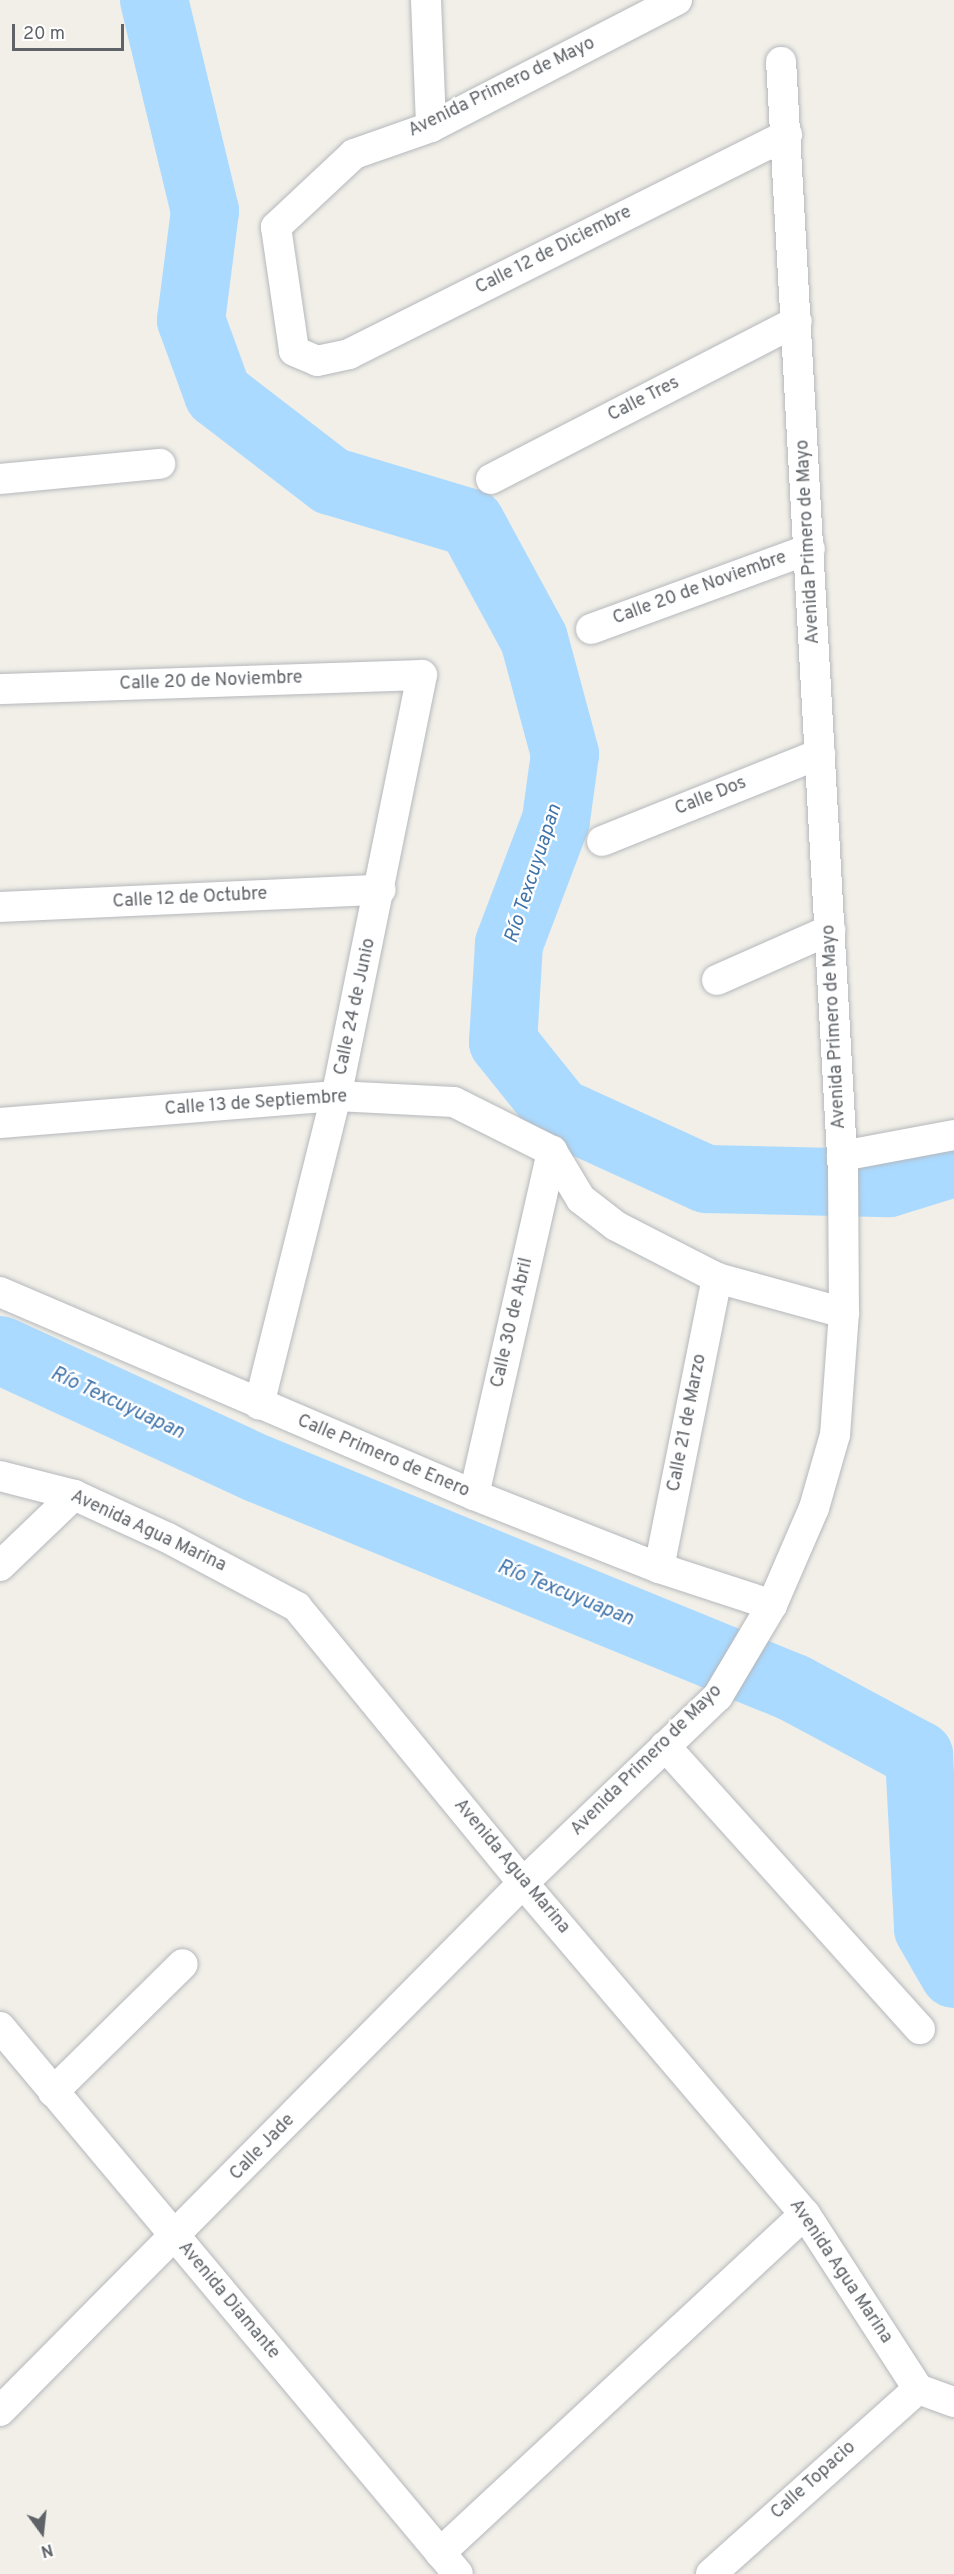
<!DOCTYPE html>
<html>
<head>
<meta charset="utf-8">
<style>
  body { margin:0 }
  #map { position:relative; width:954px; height:2574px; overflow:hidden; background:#f1efe8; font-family:Overpass,sans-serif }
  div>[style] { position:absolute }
  .river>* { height:68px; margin:-34px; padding:0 34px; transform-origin:34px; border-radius:34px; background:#aadaff }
  .roads { filter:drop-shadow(0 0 2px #b5b8bc) drop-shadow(0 0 2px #b5b8bc) }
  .street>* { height:30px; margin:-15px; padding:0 15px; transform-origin:15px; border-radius:15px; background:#fff }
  span { translate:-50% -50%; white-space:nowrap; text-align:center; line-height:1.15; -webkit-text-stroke:4.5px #fff; paint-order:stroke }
  .street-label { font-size:18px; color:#5f6368 }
  .water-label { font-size:20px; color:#4174aa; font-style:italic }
  .north { position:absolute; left:12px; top:2502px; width:60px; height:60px; -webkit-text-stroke:4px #fff; paint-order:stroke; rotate:165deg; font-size:16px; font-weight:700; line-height:24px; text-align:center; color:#5f6368 }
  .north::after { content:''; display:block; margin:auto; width:21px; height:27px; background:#5f6368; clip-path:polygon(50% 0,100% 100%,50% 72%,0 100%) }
  .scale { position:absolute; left:12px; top:24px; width:112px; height:27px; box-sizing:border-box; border:3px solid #5f6368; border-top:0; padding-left:8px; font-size:18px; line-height:21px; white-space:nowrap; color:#5f6368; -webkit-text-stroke:4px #fff; paint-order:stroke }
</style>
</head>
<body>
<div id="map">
  <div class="river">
    <i style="left:154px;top:0;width:217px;rotate:76.4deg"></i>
    <i style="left:205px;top:211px;width:110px;rotate:97.3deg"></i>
    <i style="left:191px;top:320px;width:79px;rotate:70deg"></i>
    <i style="left:218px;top:394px;width:143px;rotate:37.6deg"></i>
    <i style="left:331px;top:481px;width:146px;rotate:16.7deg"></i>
    <i style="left:471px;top:523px;width:132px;rotate:61.5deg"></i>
    <i style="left:534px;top:639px;width:119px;rotate:74.9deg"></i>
    <i style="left:565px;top:754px;width:67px;rotate:97.8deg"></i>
    <i style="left:556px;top:820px;width:133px;rotate:110.8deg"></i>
    <i style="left:509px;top:944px;width:98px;rotate:93.5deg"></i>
    <i style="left:503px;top:1042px;width:90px;rotate:51.3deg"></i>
    <i style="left:559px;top:1112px;width:162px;rotate:24.5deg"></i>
    <i style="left:706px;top:1179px;width:183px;rotate:1.3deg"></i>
    <i style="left:889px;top:1183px;width:68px;rotate:-17.1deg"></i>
    <i style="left:0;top:1350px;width:285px;rotate:24.7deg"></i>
    <i style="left:259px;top:1469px;width:578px;rotate:22.26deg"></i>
    <i style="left:794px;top:1688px;width:142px;rotate:28.2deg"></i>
    <i style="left:919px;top:1755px;width:174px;rotate:87deg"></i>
    <i style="left:928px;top:1929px;width:52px;rotate:60deg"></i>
  </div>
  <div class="roads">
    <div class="street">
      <i style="left:426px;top:0;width:127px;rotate:87.7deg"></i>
      <i style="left:677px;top:0;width:277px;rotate:152.7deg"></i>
      <i style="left:431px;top:127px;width:82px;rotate:160.7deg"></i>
      <i style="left:354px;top:154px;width:107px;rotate:136.9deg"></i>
      <i style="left:276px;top:227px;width:125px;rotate:81.7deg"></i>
      <i style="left:294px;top:351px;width:25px;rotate:23deg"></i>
      <i style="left:317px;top:361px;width:33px;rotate:-12deg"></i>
      <i style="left:349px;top:354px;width:490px;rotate:-26.6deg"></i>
      <i style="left:0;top:479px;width:161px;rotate:-5.4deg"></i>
      <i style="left:491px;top:479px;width:344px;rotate:-27.3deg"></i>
      <i style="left:591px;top:629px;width:233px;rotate:-20.1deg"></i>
      <i style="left:0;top:689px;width:422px;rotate:-1.9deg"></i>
      <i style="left:422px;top:675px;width:430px;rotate:101.5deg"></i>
      <i style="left:336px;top:1096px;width:318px;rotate:104deg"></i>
      <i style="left:602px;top:841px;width:235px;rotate:-21.8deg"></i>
      <i style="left:0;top:907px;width:381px;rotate:-2.6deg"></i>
      <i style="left:717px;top:980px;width:124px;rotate:-23.9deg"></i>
      <i style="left:0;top:1123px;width:337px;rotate:-4.6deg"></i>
      <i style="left:336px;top:1096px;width:118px;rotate:2.9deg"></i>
      <i style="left:454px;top:1102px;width:110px;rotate:26.6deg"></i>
      <i style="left:552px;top:1151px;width:56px;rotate:58.9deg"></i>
      <i style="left:581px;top:1199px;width:44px;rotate:37.6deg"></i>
      <i style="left:616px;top:1226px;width:114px;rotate:27.2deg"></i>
      <i style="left:717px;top:1278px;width:132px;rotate:15.4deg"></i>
      <i style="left:842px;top:1156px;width:114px;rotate:-10.6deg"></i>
      <i style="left:0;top:1292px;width:516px;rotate:23.18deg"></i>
      <i style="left:474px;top:1495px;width:199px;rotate:21.5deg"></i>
      <i style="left:659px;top:1568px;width:119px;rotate:18.1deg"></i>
      <i style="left:0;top:1476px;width:76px;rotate:14.4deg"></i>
      <i style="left:74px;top:1495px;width:103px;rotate:24.6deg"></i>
      <i style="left:168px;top:1538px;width:146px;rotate:28.1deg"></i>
      <i style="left:297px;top:1607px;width:357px;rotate:50.7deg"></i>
      <i style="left:523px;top:1883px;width:435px;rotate:49.6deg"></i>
      <i style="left:805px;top:2214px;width:208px;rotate:57.1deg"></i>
      <i style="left:474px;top:1495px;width:353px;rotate:-77.2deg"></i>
      <i style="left:0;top:1566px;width:103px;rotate:-43.8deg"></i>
      <i style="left:659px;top:1568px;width:296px;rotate:-78.7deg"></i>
      <i style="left:665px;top:1746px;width:381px;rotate:48deg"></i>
      <i style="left:0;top:2027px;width:713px;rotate:50.06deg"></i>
      <i style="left:53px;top:2092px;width:182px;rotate:-44.6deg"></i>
      <i style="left:918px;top:2389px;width:38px;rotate:20deg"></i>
      <i style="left:0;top:2411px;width:743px;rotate:-45.27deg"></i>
      <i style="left:523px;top:1883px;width:270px;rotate:-43.8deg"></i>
      <i style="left:718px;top:1696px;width:106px;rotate:-59.3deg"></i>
      <i style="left:772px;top:1605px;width:106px;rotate:-66.6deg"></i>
      <i style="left:814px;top:1508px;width:76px;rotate:-74deg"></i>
      <i style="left:835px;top:1435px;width:122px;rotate:-85.8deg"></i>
      <i style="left:844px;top:1313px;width:140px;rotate:-90.4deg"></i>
      <i style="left:843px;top:1173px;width:1113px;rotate:-93.19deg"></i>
      <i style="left:440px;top:2553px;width:498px;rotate:-42.9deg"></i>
      <i style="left:711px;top:2574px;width:278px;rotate:-41.8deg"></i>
    </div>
  </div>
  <div class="street-label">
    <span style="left:502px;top:88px;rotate:-26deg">Avenida Primero de Mayo</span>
    <span style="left:554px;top:251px;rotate:-27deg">Calle 12 de Diciembre</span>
    <span style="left:644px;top:400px;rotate:-27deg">Calle Tres</span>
    <span style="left:809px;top:542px;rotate:-93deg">Avenida Primero de Mayo</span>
    <span style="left:700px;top:589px;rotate:-20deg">Calle 20 de Noviembre</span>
    <span style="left:211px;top:682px;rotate:-2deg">Calle 20 de Noviembre</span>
    <span style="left:711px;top:797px;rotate:-22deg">Calle Dos</span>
    <span style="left:190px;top:899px;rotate:-3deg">Calle 12 de Octubre</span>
    <span style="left:356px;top:1007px;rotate:-78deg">Calle 24 de Junio</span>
    <span style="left:835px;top:1027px;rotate:-93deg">Avenida Primero de Mayo</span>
    <span style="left:256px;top:1104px;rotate:-4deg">Calle 13 de Septiembre</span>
    <span style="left:513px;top:1323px;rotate:-77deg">Calle 30 de Abril</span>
    <span style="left:688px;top:1423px;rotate:-79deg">Calle 21 de Marzo</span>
    <span style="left:383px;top:1457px;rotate:23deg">Calle Primero de Enero</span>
    <span style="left:148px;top:1532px;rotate:25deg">Avenida Agua Marina</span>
    <span style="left:647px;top:1761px;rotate:-45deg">Avenida Primero de Mayo</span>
    <span style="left:511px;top:1867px;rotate:50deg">Avenida Agua Marina</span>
    <span style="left:263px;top:2148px;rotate:-46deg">Calle Jade</span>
    <span style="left:840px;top:2272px;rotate:56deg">Avenida Agua Marina</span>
    <span style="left:228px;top:2301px;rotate:50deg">Avenida Diamante</span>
    <span style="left:814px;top:2481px;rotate:-42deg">Calle Topacio</span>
  </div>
  <div class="water-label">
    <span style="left:534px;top:874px;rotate:-72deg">Río Texcuyuapan</span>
    <span style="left:117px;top:1404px;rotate:25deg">Río Texcuyuapan</span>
    <span style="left:565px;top:1594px;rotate:22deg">Río Texcuyuapan</span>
  </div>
  <div class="north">N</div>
  <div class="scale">20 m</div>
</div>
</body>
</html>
